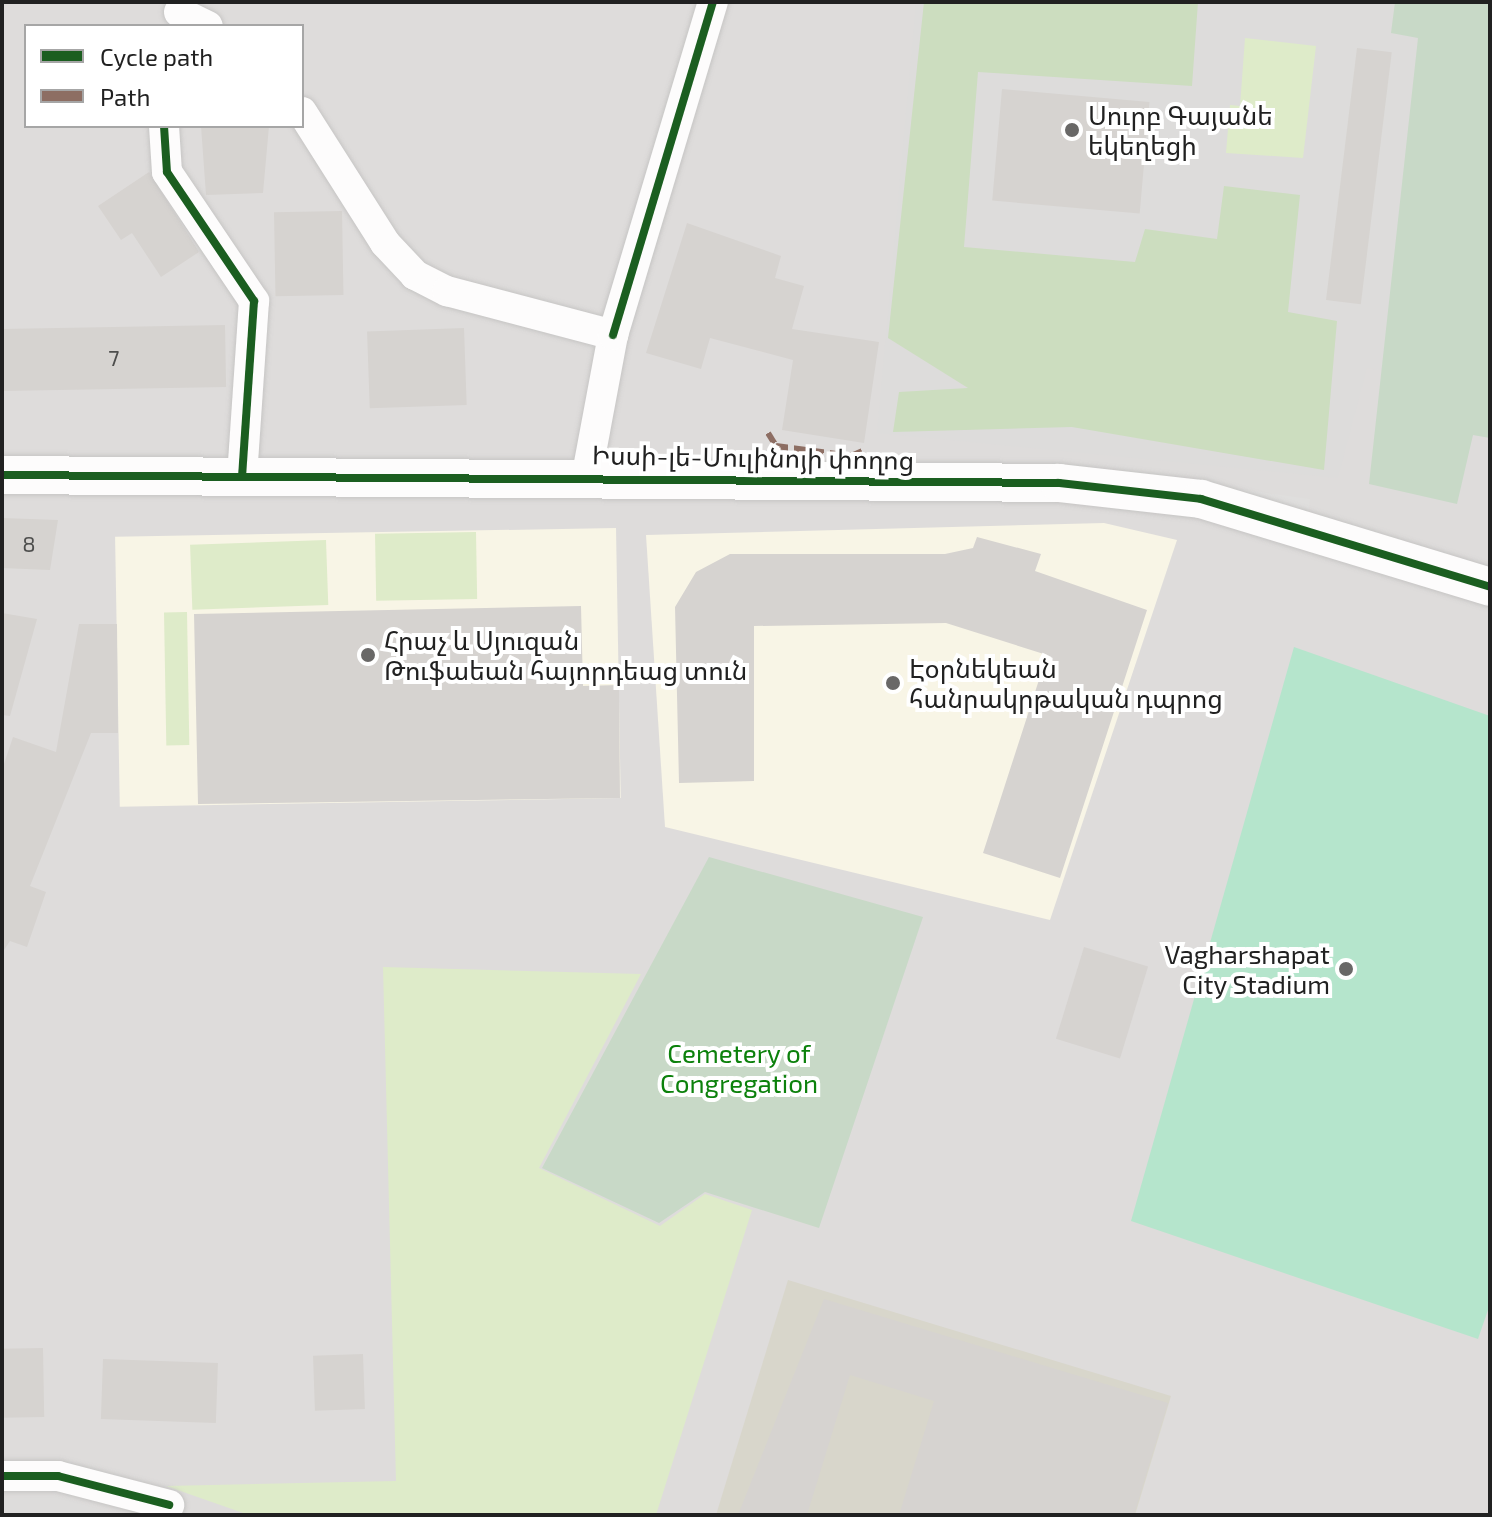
<!DOCTYPE html>
<html>
<head>
<meta charset="utf-8">
<style>
  body { margin:0 }
  #map { position:relative; width:1492px; height:1517px; overflow:hidden; background:#efece9; font-family:"Exo 2","Noto Sans Armenian",sans-serif }
  div>[style] { position:absolute }
  .residential>* { inset:0; background:#dedcdb }
  .education>* { inset:0; background:#f8f5e6; transform-origin:0 0 }
  .religious>* { inset:0; background:#dddcdb }
  .construction>* { inset:0; background:#d8d6cb }
  .grass>* { inset:0; background:#deebc9; transform-origin:0 0 }
  .forest>* { inset:0; background:#ccddbf }
  .cemetery>* { inset:0; background:#c8d9c7 }
  .pitch>* { inset:0; background:#b5e5cc }
  .parking>* { inset:0; background:#dfdedd }
  .building>* { inset:0; background:#d6d3d0; transform-origin:0 0 }
  .roads { filter:drop-shadow(0 0 2px #c6c5c4) drop-shadow(0 0 2px #c6c5c4) }
  .minor>* { height:30px; margin:-15px; padding:0 15px; transform-origin:15px; border-radius:15px; background:#fdfcfc }
  .tertiary>* { height:38px; margin:-19px; padding:0 19px; transform-origin:19px; border-radius:19px; background:#fdfcfc }
  .quiet>* { height:6px; margin-top:-3px; transform-origin:0; background:repeating-linear-gradient(90deg,#8d6e63 0 12px,transparent 0 18px) }
  .cycleway>* { height:8px; margin:-4px; padding:0 4px; transform-origin:4px; border-radius:4px; background:#1b5e20 }
  .dots>* { width:22px; height:22px; translate:-50% -50%; box-sizing:border-box; border:4px solid #fff; border-radius:50% }
  span { translate:-50% -50%; white-space:nowrap; text-align:center; line-height:1.15; -webkit-text-stroke:8px #fff; paint-order:stroke }
  .number-label { font-size:22px; color:#4e4e4d }
  .number-label span { -webkit-text-stroke-width:0 }
  .poi-label { font-size:26px; color:#212121 }
  .left { translate:0 -50%; text-align:left }
  .right { translate:-100% -50%; text-align:right }
  .street-label { font-size:26px; color:#212121 }
  .park-label { font-size:26px; color:#0c810c }
  .frame { position:absolute; inset:0; border:4px solid #212121; pointer-events:none }
  .legend { position:absolute; left:24px; top:24px; width:280px; height:104px; box-sizing:border-box; background:#fff; border:2px solid #a6a6a6; margin:0; padding:10px 14px; list-style:none; font-size:24px; color:#212121 }
  .legend li { display:flex; align-items:center; gap:16px; height:40px }
  .legend b { width:40px; border:2px solid #a6a6a6 }
</style>
</head>
<body>
<div id="map">
  <div class="residential">
    <i style="clip-path:polygon(evenodd,2px 2px,1490px 2px,1490px 1515px,2px 1515px,2px 2px,26px 26px,302px 26px,302px 126px,26px 126px,26px 26px)"></i>
  </div>
  <div class="education">
    <i style="clip-path:polygon(1104px 523px,1177px 540px,1050px 920px,665px 827px,646px 535px)"></i>
    <i style="left:616px;top:528px;width:270px;height:501px;rotate:89deg"></i>
  </div>
  <div class="religious">
    <i style="clip-path:polygon(916px 2px,1490px 2px,1490px 388px,1367px 368px,1338px 478px,877px 433px)"></i>
    <i style="clip-path:polygon(58px 1496px,117px 1515px,2px 1515px,2px 1499px)"></i>
  </div>
  <div class="construction">
    <i style="clip-path:polygon(788px 1280px,1171px 1396px,1135px 1515px,716px 1515px)"></i>
  </div>
  <div class="grass">
    <i style="clip-path:polygon(1245px 38px,1316px 46px,1303px 158px,1226px 153px,1230px 105px,1240px 106px)"></i>
    <i style="left:476px;top:532px;width:67px;height:101px;rotate:89deg"></i>
    <i style="left:326px;top:540px;width:65px;height:136px;rotate:88deg"></i>
    <i style="left:187px;top:612px;width:133px;height:23px;rotate:89deg"></i>
    <i style="clip-path:polygon(383px 967px,641px 974px,539px 1168px,660px 1226px,705px 1194px,752px 1210px,656px 1515px,249px 1515px,166px 1486px,396px 1481px)"></i>
  </div>
  <div class="forest">
    <i style="clip-path:polygon(924px 2px,1198px 2px,1192px 86px,978px 72px,964px 247px,1135px 262px,1145px 229px,1217px 239px,1224px 186px,1300px 195px,1288px 312px,1337px 321px,1324px 470px,1072px 427px,893px 432px,899px 392px,968px 388px,888px 338px)"></i>
  </div>
  <div class="cemetery">
    <i style="clip-path:polygon(1395px 2px,1490px 2px,1490px 438px,1473px 435px,1457px 504px,1369px 484px,1418px 38px,1391px 33px)"></i>
    <i style="clip-path:polygon(709px 857px,923px 917px,819px 1228px,705px 1192px,659px 1223px,542px 1168px)"></i>
  </div>
  <div class="pitch">
    <i style="clip-path:polygon(1294px 647px,1490px 716px,1490px 1304px,1478px 1339px,1131px 1221px)"></i>
  </div>
  <div class="parking">
    <i style="clip-path:polygon(859px 458px,1105px 471px,1310px 499px,1309px 509px,1104px 480px,858px 468px)"></i>
  </div>
  <div class="building">
    <i style="left:1357px;top:48px;width:35px;height:254px;rotate:7deg"></i>
    <i style="left:1002px;top:89px;width:148px;height:112px;rotate:5deg"></i>
    <i style="clip-path:polygon(201px 126px,269px 126px,263px 193px,206px 195px)"></i>
    <i style="clip-path:polygon(149px 172px,199px 252px,161px 277px,132px 233px,121px 240px,98px 206px)"></i>
    <i style="left:342px;top:211px;width:84px;height:68px;rotate:89deg"></i>
    <i style="clip-path:polygon(687px 223px,781px 256px,775px 278px,804px 286px,792px 329px,879px 342px,864px 443px,782px 430px,793px 360px,710px 338px,701px 369px,646px 353px)"></i>
    <i style="left:225px;top:325px;width:62px;height:223px;rotate:89deg"></i>
    <i style="left:464px;top:328px;width:77px;height:97px;rotate:88deg"></i>
    <i style="clip-path:polygon(2px 518px,58px 520px,50px 570px,2px 568px)"></i>
    <i style="clip-path:polygon(977px 537px,1041px 554px,1035px 571px,1147px 610px,1060px 878px,983px 853px,1047px 655px,946px 623px,754px 626px,754px 781px,679px 783px,675px 607px,696px 572px,730px 554px,945px 554px,973px 548px)"></i>
    <i style="clip-path:polygon(581px 606px,583px 686px,619px 685px,620px 798px,198px 804px,194px 614px)"></i>
    <i style="clip-path:polygon(2px 613px,37px 619px,10px 716px,2px 715px)"></i>
    <i style="clip-path:polygon(79px 624px,117px 624px,118px 733px,91px 733px,30px 886px,46px 892px,27px 947px,10px 941px,2px 953px,2px 770px,13px 737px,56px 752px)"></i>
    <i style="left:1084px;top:947px;width:67px;height:96px;rotate:17deg"></i>
    <i style="clip-path:polygon(824px 1299px,1168px 1403px,1134px 1515px,899px 1515px,934px 1401px,850px 1375px,807px 1515px,738px 1515px)"></i>
    <i style="left:43px;top:1348px;width:69px;height:41px;rotate:89deg"></i>
    <i style="left:363px;top:1354px;width:55px;height:50px;rotate:88deg"></i>
    <i style="left:103px;top:1359px;width:115px;height:60px;rotate:2deg"></i>
  </div>
  <div class="roads">
    <div class="minor">
      <i style="left:179px;top:12px;width:32px;rotate:26deg"></i>
      <i style="left:302px;top:112px;width:155px;rotate:57.6deg"></i>
      <i style="left:385px;top:243px;width:44px;rotate:46.8deg"></i>
      <i style="left:415px;top:275px;width:36px;rotate:27deg"></i>
      <i style="left:447px;top:291px;width:172px;rotate:14.8deg"></i>
      <i style="left:613px;top:335px;width:141px;rotate:100.6deg"></i>
      <i style="left:164px;top:126px;width:46px;rotate:86.3deg"></i>
      <i style="left:167px;top:172px;width:156px;rotate:56deg"></i>
      <i style="left:254px;top:301px;width:176px;rotate:93.9deg"></i>
      <i style="left:613px;top:335px;width:348px;rotate:-73.3deg"></i>
      <i style="left:2px;top:1476px;width:56px"></i>
      <i style="left:58px;top:1476px;width:115px;rotate:14.6deg"></i>
    </div>
    <div class="tertiary">
      <i style="left:2px;top:475px;width:1057px;rotate:0.43deg"></i>
      <i style="left:1059px;top:483px;width:143px;rotate:6.4deg"></i>
      <i style="left:1201px;top:499px;width:302px;rotate:16.9deg"></i>
    </div>
  </div>
  <div class="quiet">
    <i style="left:768px;top:433px;width:15px;rotate:58deg"></i>
    <i style="left:776px;top:446px;width:76px;rotate:7.6deg"></i>
    <i style="left:851px;top:456px;width:12px;rotate:-24deg"></i>
  </div>
  <div class="cycleway">
    <i style="left:164px;top:126px;width:46px;rotate:86.3deg"></i>
    <i style="left:167px;top:172px;width:156px;rotate:56deg"></i>
    <i style="left:254px;top:301px;width:176px;rotate:93.9deg"></i>
    <i style="left:613px;top:335px;width:348px;rotate:-73.3deg"></i>
    <i style="left:2px;top:475px;width:1057px;rotate:0.43deg"></i>
    <i style="left:1059px;top:483px;width:143px;rotate:6.4deg"></i>
    <i style="left:1201px;top:499px;width:302px;rotate:16.9deg"></i>
    <i style="left:2px;top:1476px;width:56px"></i>
    <i style="left:58px;top:1476px;width:115px;rotate:14.6deg"></i>
  </div>
  <div class="dots">
    <i style="left:1072px;top:130px;background:#696867"></i>
    <i style="left:368px;top:655px;background:#696867"></i>
    <i style="left:893px;top:683px;background:#696867"></i>
    <i style="left:1346px;top:969px;background:#696867"></i>
  </div>
  <div class="number-label">
    <span style="left:114px;top:358px">7</span>
    <span style="left:29px;top:544px">8</span>
  </div>
  <div class="poi-label">
    <span class="left" style="left:1088px;top:130px">Սուրբ Գայանե<br>եկեղեցի</span>
    <span class="left" style="left:384px;top:655px">Հրաչ և Սյուզան<br>Թուֆաեան հայորդեաց տուն</span>
    <span class="left" style="left:909px;top:683px">Էօրնեկեան<br>հանրակրթական դպրոց</span>
    <span class="right" style="left:1330px;top:969px">Vagharshapat<br>City Stadium</span>
  </div>
  <div class="street-label">
    <span style="left:753px;top:457px;rotate:1deg">Իսսի-լե-Մուլինոյի փողոց</span>
  </div>
  <div class="park-label">
    <span style="left:739px;top:1068px">Cemetery of<br>Congregation</span>
  </div>
  <div class="frame"></div>
  <ul class="legend">
  <li><b style="height:10px;background:#1b5e20"></b>Cycle path</li>
  <li><b style="height:10px;background:#8d6e63"></b>Path</li>
  </ul>
</div>
</body>
</html>
